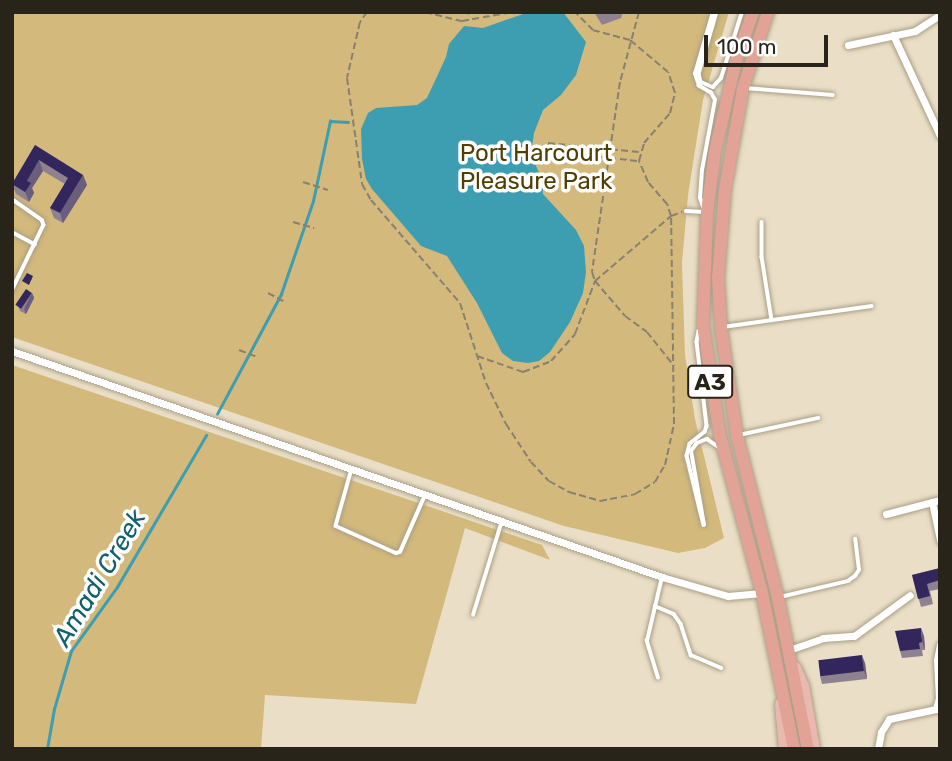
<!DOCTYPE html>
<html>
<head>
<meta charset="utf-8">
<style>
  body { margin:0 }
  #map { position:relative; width:952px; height:761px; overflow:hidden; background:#eadfc6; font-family:Rubik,sans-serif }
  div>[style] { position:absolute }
  .green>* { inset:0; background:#d3b97b }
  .water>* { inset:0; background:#3e9eb1 }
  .stream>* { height:2.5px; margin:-1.25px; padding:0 1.25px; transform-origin:1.25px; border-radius:1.25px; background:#3e9eb1 }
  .path>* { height:2px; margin-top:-1px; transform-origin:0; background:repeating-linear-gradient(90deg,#88816f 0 7px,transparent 0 10.5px) }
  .roads { filter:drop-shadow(0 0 2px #a99e86) drop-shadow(0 0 2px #a99e86) }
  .service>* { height:3.5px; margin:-1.75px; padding:0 1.75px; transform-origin:1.75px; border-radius:1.75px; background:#fff }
  .minor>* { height:7px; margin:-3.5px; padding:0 3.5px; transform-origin:3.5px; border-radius:3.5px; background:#fff }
  .primary>* { height:12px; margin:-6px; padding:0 6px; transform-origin:6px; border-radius:6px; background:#e9b9b0 }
  .trunk>* { height:12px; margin:-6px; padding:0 6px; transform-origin:6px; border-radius:6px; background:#e2a296 }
  .wall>* { inset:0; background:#8e8291 }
  .shaded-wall>* { inset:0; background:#6a5e7c }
  .building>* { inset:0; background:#33265c; transform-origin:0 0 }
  span { translate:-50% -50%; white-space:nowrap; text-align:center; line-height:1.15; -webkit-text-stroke:7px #fff; paint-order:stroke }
  .shield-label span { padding:2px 5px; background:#fff; border:2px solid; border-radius:5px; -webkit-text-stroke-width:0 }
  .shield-label { font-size:23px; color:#28241a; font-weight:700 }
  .park-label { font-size:24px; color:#513e04 }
  .water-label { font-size:26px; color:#11606e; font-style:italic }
  .frame { position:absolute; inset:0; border:14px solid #28241a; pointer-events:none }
  .scale { position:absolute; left:704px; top:35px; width:124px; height:32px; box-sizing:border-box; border:4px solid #28241a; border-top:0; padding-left:9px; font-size:21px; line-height:24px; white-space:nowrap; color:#28241a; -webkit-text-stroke:5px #fff; paint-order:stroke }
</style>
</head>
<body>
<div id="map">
  <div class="green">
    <i style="clip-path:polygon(12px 12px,729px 12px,703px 100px,688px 195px,682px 263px,685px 355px,695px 419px,724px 538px,705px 548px,678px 553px,564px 526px,12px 337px)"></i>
    <i style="clip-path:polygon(12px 365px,542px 545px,550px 560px,465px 528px,416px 704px,265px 695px,261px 749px,12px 749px)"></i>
  </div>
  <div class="water">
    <i style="clip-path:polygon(529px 12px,563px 12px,586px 42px,576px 75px,561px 95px,543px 110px,534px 133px,531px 155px,542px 179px,543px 194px,576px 230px,584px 246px,586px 272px,583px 293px,570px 322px,550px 352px,539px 361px,528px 363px,513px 361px,502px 353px,477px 303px,447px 256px,421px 246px,372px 189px,366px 179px,362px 159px,361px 129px,368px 113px,376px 108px,417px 105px,427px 98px,446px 57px,449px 44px,464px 26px,483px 28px)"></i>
  </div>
  <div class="stream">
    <i style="left:468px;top:13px;width:1px;rotate:-90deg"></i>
    <i style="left:217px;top:414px;width:136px;rotate:-61.9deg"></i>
    <i style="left:281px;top:294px;width:98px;rotate:-71deg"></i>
    <i style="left:313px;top:201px;width:82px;rotate:-78deg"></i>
    <i style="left:330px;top:121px;width:18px;rotate:3deg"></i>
    <i style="left:47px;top:749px;width:41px;rotate:-80.1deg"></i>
    <i style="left:54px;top:709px;width:60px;rotate:-73.7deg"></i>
    <i style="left:71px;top:651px;width:79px;rotate:-54.3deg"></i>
    <i style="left:117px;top:587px;width:176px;rotate:-59.6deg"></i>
  </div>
  <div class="path">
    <i style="left:367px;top:12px;width:12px;rotate:125deg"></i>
    <i style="left:360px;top:22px;width:57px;rotate:103.1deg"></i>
    <i style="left:347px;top:78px;width:107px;rotate:81.9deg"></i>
    <i style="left:362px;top:184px;width:18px;rotate:61deg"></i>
    <i style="left:371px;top:200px;width:136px;rotate:49.2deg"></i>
    <i style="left:460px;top:303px;width:84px;rotate:72deg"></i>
    <i style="left:486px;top:383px;width:46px;rotate:64deg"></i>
    <i style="left:506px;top:424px;width:45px;rotate:56.7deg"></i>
    <i style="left:531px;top:462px;width:26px;rotate:47deg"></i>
    <i style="left:549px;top:481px;width:23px;rotate:29deg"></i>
    <i style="left:569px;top:492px;width:32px;rotate:16deg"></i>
    <i style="left:600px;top:501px;width:36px;rotate:-11deg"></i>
    <i style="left:635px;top:494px;width:23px;rotate:-31deg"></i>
    <i style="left:655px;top:482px;width:20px;rotate:-60deg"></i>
    <i style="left:665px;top:465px;width:42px;rotate:-77.6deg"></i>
    <i style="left:674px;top:424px;width:208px;rotate:-90.8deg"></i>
    <i style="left:671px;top:216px;width:13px;rotate:-108deg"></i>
    <i style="left:667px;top:204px;width:29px;rotate:-131deg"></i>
    <i style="left:648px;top:182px;width:23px;rotate:-113deg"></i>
    <i style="left:639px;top:161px;width:19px;rotate:-74deg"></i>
    <i style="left:644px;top:143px;width:40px;rotate:-49deg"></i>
    <i style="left:670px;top:113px;width:21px;rotate:-76deg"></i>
    <i style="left:675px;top:93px;width:22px;rotate:-108deg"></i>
    <i style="left:668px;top:72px;width:50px;rotate:-139.9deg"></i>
    <i style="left:630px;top:40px;width:38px;rotate:-165deg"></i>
    <i style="left:593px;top:30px;width:25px;rotate:-135deg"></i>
    <i style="left:425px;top:12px;width:38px;rotate:14deg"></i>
    <i style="left:462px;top:21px;width:51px;rotate:-10.2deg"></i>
    <i style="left:639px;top:12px;width:73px;rotate:105.2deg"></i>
    <i style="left:620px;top:82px;width:192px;rotate:98.4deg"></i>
    <i style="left:592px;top:272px;width:9px;rotate:72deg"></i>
    <i style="left:595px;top:281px;width:46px;rotate:49.4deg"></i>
    <i style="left:625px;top:316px;width:27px;rotate:36deg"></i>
    <i style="left:647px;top:332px;width:43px;rotate:51.5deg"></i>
    <i style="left:637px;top:161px;width:90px;rotate:-173.6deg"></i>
    <i style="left:548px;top:151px;width:8px;rotate:-90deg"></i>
    <i style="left:548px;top:143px;width:91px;rotate:5.6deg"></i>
    <i style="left:303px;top:182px;width:26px;rotate:18deg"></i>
    <i style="left:293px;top:222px;width:22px;rotate:16deg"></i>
    <i style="left:268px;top:293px;width:21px;rotate:28deg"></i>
    <i style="left:239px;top:350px;width:19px;rotate:21deg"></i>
    <i style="left:477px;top:356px;width:49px;rotate:19.2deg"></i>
    <i style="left:523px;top:372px;width:30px;rotate:-21deg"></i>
    <i style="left:551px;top:361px;width:36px;rotate:-48deg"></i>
    <i style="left:575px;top:334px;width:57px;rotate:-69.3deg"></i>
    <i style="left:595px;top:281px;width:100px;rotate:-40.5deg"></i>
    <i style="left:671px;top:216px;width:12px;rotate:-20deg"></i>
  </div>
  <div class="roads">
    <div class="service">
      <i style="left:717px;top:12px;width:65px;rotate:106.2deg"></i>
      <i style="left:699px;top:74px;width:8px;rotate:76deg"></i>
      <i style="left:701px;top:82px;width:13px;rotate:23deg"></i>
      <i style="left:713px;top:87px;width:12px;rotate:-48deg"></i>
      <i style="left:721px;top:78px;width:69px;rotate:-72.3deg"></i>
      <i style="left:745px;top:88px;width:88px;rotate:4.5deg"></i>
      <i style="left:12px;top:199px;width:37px;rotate:35deg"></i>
      <i style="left:42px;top:220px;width:5px;rotate:68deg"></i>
      <i style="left:44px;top:225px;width:73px;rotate:115.9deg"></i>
      <i style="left:703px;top:207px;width:9px;rotate:-108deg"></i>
      <i style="left:700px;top:198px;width:28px;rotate:-86deg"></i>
      <i style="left:702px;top:170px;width:71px;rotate:-79.5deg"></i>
      <i style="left:715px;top:100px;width:8px;rotate:-120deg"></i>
      <i style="left:711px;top:93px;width:14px;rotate:-150deg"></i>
      <i style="left:699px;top:86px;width:13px;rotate:-108deg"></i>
      <i style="left:695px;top:74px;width:65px;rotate:-73.8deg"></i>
      <i style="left:686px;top:211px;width:19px;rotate:3deg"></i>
      <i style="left:762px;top:222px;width:35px;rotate:90deg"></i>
      <i style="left:762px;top:257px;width:64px;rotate:81deg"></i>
      <i style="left:12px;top:232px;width:26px;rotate:28deg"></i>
      <i style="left:723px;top:327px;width:150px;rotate:-8deg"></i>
      <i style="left:699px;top:331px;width:11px;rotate:100deg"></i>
      <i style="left:697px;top:342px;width:85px;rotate:83.2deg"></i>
      <i style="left:707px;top:426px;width:6px;rotate:108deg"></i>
      <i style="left:705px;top:432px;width:19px;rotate:141deg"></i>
      <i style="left:690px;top:444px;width:12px;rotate:104deg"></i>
      <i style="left:687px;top:456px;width:71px;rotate:76.2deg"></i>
      <i style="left:704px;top:525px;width:75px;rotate:-100deg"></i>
      <i style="left:691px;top:451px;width:10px;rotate:-53deg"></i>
      <i style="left:697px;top:443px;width:11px;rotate:-22deg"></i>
      <i style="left:707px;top:439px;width:14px;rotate:34deg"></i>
      <i style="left:739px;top:435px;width:81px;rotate:-12.1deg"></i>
      <i style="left:352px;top:469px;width:59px;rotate:105.7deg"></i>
      <i style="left:336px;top:526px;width:66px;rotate:24.2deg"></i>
      <i style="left:396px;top:553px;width:4px;rotate:-14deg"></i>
      <i style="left:400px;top:552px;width:62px;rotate:-66.3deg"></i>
      <i style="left:780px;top:597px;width:70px;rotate:-13.2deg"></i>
      <i style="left:848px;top:581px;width:9px;rotate:-36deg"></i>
      <i style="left:855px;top:576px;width:7px;rotate:-56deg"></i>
      <i style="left:859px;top:570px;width:31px;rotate:-97deg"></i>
      <i style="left:655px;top:606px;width:21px;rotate:23deg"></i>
      <i style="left:674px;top:614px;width:12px;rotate:55deg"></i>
      <i style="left:681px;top:624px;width:33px;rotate:72deg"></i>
      <i style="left:691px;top:655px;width:33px;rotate:23deg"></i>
      <i style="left:473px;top:615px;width:98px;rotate:-72.9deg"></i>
      <i style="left:658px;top:678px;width:39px;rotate:-107deg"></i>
      <i style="left:647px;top:641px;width:66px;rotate:-76.8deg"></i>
    </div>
    <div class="minor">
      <i style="left:893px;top:35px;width:111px;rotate:65deg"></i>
      <i style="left:848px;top:45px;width:68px;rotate:-11.8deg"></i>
      <i style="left:915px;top:31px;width:30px;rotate:-33deg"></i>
      <i style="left:12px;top:351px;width:688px;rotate:19.17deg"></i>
      <i style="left:662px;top:577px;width:69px;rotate:16.1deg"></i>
      <i style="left:728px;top:596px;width:34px;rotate:-5deg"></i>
      <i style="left:932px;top:502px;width:40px;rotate:78deg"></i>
      <i style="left:886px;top:514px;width:56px;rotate:-14.5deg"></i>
      <i style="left:789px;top:650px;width:36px;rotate:-19deg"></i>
      <i style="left:823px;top:638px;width:31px;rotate:-4deg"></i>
      <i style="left:854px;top:636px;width:69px;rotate:-36.2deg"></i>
      <i style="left:878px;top:749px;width:17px;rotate:-80deg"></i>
      <i style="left:881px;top:732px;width:15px;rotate:-58deg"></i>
      <i style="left:889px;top:719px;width:48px;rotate:-12deg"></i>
      <i style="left:936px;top:709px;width:11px;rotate:-75deg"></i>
      <i style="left:939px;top:698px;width:38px;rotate:-93deg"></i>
      <i style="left:937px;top:660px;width:15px;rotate:-79deg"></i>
    </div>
    <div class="primary">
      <i style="left:795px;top:668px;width:20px;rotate:66deg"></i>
      <i style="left:803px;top:686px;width:64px;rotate:80.1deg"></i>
      <i style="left:781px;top:704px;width:45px;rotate:84.9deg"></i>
    </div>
    <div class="trunk">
      <i style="left:753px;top:12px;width:52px;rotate:109.1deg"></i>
      <i style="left:736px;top:61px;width:92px;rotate:103.1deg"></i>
      <i style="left:715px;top:151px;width:63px;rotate:97.4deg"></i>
      <i style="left:707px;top:213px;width:112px;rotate:92deg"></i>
      <i style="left:703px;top:325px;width:112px;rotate:81.3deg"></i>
      <i style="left:720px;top:436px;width:163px;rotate:75deg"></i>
      <i style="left:762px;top:593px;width:159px;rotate:78.4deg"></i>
      <i style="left:768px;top:12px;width:80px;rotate:108.2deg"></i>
      <i style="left:743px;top:88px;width:103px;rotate:100.1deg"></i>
      <i style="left:725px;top:189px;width:88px;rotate:94.5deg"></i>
      <i style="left:718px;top:277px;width:51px;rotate:86.6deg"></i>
      <i style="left:721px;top:328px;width:109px;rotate:81.6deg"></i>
      <i style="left:737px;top:436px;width:167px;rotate:75.8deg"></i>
      <i style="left:778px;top:598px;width:154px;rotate:78.8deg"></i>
    </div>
  </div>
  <div class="wall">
    <i style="clip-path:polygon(594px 12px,623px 12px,621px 18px,602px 25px)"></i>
    <i style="clip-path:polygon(35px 145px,83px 175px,87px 185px,63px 223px,54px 218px,50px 208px,65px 184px,43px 171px,32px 188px,34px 193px,29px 202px,16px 194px,12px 184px)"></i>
    <i style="clip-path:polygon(32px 293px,34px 298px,26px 314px,20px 311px,18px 306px)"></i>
    <i style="clip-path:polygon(940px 568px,940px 589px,930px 591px,933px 604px,921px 607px,912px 575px)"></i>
    <i style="clip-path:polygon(924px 636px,925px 650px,922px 650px,923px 656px,902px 658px,900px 651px)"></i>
    <i style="clip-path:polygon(865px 663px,867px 679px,822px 684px,820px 676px)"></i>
  </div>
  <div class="shaded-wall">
    <i style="clip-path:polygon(39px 160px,43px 171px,32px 188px,34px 193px,29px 202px,25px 192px,27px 181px)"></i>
    <i style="clip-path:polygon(83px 175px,87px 185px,63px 223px,60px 213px)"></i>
    <i style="clip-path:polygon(32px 293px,34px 298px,26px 314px,24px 309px)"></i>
    <i style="clip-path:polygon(921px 628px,924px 636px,925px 650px,922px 642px)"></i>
    <i style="clip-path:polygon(862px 655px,865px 663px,867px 679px,864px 671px)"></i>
  </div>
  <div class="building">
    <i style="clip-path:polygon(35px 145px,83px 175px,60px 213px,50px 208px,68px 178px,39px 160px,27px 181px,31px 183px,25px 192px,12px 184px)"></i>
    <i style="clip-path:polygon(27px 273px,33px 276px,29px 285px,22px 281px)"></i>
    <i style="left:26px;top:289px;width:7px;height:19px;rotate:34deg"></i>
    <i style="clip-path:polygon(940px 568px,940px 580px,927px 584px,930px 596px,918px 599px,912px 575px)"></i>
    <i style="clip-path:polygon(921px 628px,922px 642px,919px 643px,920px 649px,900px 651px,895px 631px)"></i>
    <i style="left:862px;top:655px;width:16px;height:44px;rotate:83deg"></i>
  </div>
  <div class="shield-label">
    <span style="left:710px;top:382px">A3</span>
  </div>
  <div class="park-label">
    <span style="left:536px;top:168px">Port Harcourt<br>Pleasure Park</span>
  </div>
  <div class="water-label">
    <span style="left:100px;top:578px;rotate:-59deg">Amadi Creek</span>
  </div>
  <div class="frame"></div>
  <div class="scale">100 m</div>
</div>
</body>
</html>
